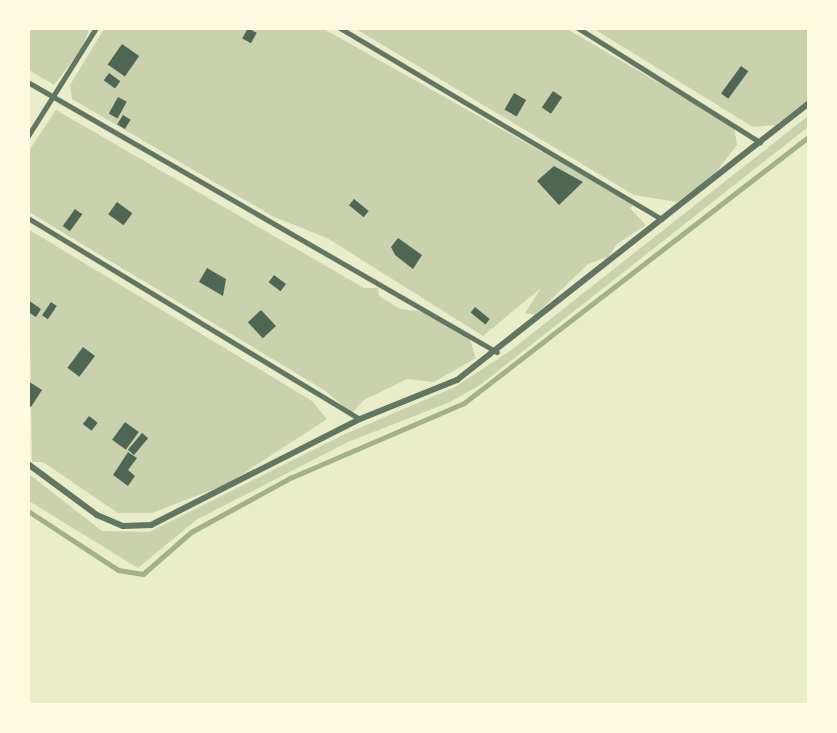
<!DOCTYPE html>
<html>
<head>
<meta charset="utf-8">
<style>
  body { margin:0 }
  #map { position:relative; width:837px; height:733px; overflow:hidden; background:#e9edc9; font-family:"Sofia Sans Condensed",sans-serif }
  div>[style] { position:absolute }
  .green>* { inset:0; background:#cad2ad }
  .stream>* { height:5px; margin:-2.5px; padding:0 2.5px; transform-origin:2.5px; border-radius:2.5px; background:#a3b18a }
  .building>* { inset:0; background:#4f6655; transform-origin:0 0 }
  .service>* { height:4.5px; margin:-2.25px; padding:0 2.25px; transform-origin:2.25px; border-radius:2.25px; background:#617663 }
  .minor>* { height:6px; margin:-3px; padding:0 3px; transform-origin:3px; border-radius:3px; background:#617663 }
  span { translate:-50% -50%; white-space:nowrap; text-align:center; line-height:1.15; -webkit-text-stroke:4.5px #fefae0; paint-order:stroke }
  .frame { position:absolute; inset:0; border:30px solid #fefae0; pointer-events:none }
</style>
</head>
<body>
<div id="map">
  <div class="green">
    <i style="clip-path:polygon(28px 29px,89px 29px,83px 47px,54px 85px,29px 70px)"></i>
    <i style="clip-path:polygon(104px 29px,324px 29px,634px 204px,630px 208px,646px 225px,617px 244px,608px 257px,588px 264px,535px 315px,525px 313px,541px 288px,483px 336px,327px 238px,274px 217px,72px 99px,70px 85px)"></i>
    <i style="clip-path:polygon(356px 29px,567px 29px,734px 127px,737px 145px,712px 177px,677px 202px,634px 195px)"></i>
    <i style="clip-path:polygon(594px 29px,808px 29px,808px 100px,775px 125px,753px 127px)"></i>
    <i style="clip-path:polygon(56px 110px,364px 288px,378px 288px,379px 296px,400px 309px,419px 311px,469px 337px,476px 358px,434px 382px,407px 379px,364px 400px,352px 413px,324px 390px,29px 212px,28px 152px)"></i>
    <i style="clip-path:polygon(808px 116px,808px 127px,480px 385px,450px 402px,348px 442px,196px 520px,138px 568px,29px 501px,29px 474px,102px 531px,149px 532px,343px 435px,455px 387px,510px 351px)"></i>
    <i style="clip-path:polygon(28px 229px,312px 401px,327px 419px,227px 484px,152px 513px,118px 513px,43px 462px,32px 462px)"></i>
  </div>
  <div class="stream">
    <i style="left:28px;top:511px;width:108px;rotate:33.2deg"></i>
    <i style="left:118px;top:570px;width:25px;rotate:9deg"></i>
    <i style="left:143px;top:574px;width:64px;rotate:-41.2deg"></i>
    <i style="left:191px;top:532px;width:113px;rotate:-28.6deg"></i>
    <i style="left:290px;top:478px;width:189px;rotate:-23.3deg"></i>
    <i style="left:464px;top:403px;width:435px;rotate:-37.7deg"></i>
  </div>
  <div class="building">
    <i style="left:248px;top:28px;width:10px;height:12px;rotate:29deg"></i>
    <i style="left:122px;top:44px;width:21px;height:25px;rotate:35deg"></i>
    <i style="left:741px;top:66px;width:9px;height:34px;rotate:36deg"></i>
    <i style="left:109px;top:73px;width:14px;height:9px;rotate:36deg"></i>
    <i style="left:553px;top:91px;width:11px;height:20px;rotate:34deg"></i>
    <i style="left:514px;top:93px;width:14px;height:19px;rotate:30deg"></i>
    <i style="left:118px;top:97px;width:10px;height:19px;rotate:29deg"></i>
    <i style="left:123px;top:115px;width:9px;height:11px;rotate:32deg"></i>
    <i style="clip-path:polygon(554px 166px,583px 182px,559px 205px,537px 181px)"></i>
    <i style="left:354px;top:199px;width:19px;height:8px;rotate:39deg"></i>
    <i style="left:117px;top:202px;width:19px;height:15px;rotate:36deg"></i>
    <i style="left:75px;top:209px;width:9px;height:21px;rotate:36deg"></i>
    <i style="clip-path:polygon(398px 238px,422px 255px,413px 269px,395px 255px,391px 247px)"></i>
    <i style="clip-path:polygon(207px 268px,226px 279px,223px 296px,199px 282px)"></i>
    <i style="left:274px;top:275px;width:15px;height:9px;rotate:37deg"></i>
    <i style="clip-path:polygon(28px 300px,41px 309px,36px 317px,28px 312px)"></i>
    <i style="left:51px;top:302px;width:7px;height:16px;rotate:34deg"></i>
    <i style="left:475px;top:307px;width:19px;height:7px;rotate:39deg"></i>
    <i style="left:261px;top:310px;width:22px;height:18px;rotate:47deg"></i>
    <i style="left:83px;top:347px;width:15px;height:26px;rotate:37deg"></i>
    <i style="clip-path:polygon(28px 381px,42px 390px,31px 407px,28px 405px)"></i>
    <i style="left:89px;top:416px;width:11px;height:10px;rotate:38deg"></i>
    <i style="left:125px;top:422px;width:17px;height:22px;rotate:36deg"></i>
    <i style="left:142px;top:433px;width:8px;height:22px;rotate:40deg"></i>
    <i style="clip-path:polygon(128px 452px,137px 458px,128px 470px,135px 476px,128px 486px,113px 475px)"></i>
  </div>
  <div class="service">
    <i style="left:340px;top:28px;width:374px;rotate:30.7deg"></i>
    <i style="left:578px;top:28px;width:215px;rotate:32.1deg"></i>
    <i style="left:28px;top:82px;width:541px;rotate:29.93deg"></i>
    <i style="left:28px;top:136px;width:128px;rotate:-57.8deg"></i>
    <i style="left:28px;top:218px;width:388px;rotate:31.2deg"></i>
  </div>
  <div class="minor">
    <i style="left:28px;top:464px;width:86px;rotate:36.5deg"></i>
    <i style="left:97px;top:515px;width:28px;rotate:23deg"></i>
    <i style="left:123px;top:526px;width:28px;rotate:-2deg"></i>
    <i style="left:151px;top:525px;width:234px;rotate:-26.9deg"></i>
    <i style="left:360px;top:419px;width:105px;rotate:-21.9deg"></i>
    <i style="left:457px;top:380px;width:447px;rotate:-38.2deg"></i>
  </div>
  <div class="frame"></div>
</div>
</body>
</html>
